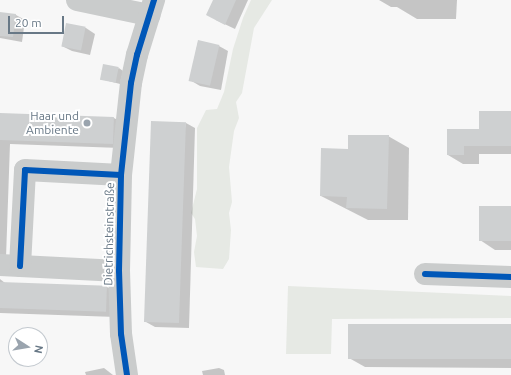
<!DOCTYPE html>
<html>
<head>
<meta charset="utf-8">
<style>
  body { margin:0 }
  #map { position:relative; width:511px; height:375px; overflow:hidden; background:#f7f7f7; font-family:Ubuntu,sans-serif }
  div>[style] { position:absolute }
  .green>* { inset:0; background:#e6e9e4 }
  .shadow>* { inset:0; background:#0003 }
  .building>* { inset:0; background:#ced0d1; transform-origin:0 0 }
  .minor>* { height:22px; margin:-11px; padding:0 11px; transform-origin:11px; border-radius:11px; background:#cacccc }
  .cycleway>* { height:6px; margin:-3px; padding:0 3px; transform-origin:3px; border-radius:3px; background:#0057b8 }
  .dots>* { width:11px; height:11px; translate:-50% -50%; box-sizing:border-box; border:2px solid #fff; border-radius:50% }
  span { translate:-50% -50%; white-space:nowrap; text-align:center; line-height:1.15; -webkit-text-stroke:4px #fff; paint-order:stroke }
  .poi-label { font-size:12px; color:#687886 }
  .right { translate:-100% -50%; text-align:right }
  .street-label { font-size:12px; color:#687886 }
  .north { position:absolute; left:8px; top:327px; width:40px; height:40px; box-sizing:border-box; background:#fff; border:1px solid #c3c9cf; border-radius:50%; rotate:102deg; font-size:11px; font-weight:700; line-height:16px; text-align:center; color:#687886 }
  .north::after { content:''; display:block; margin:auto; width:14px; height:18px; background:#9aa4ae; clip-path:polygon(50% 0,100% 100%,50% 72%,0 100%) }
  .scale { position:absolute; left:8px; top:16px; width:56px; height:18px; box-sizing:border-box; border:2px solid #687886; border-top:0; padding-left:5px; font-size:12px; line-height:14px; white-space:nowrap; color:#687886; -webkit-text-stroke:3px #fff; paint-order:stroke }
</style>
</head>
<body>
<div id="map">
  <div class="green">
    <i style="clip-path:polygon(251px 0,272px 0,254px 28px,242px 93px,236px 102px,239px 118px,234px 131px,229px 167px,232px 202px,229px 213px,231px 230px,229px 259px,223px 269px,196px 267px,194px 252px,197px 236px,195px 219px,191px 213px,197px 189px,197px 128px,206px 110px,217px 109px,224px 92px,233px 49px,243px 18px)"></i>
    <i style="clip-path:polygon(288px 286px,511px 296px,511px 318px,332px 319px,331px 354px,286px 354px)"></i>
  </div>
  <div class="shadow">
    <i style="clip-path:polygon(214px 0,248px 0,235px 29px,216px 20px)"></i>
    <i style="clip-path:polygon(379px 0,457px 0,456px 19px,417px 19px,397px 7px,391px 7px)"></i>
    <i style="clip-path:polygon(0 13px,16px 15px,25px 20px,22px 42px,0 38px)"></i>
    <i style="clip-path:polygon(67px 24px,86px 28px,95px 34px,90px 55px,72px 51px,62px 46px)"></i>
    <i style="clip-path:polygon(198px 42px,219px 46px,228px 51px,221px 90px,200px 86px,190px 80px)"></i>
    <i style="clip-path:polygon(119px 68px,123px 71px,120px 84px,101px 79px)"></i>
    <i style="clip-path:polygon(511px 112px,511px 154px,479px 154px,479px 164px,463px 164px,448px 155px,480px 130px)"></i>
    <i style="clip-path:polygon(0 114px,114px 118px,123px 123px,120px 148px,10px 144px,6px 258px,0 262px)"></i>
    <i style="clip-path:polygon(186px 123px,195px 128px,189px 328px,155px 327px,146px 322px)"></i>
    <i style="clip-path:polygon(388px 136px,409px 148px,408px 220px,368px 220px,321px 196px,349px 150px)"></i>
    <i style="clip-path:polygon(511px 207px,511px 250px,495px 250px,480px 240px)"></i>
    <i style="clip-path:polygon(0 279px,5px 283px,107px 287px,116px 292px,116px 317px,0 313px)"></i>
    <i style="clip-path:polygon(511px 326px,511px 368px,365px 367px,349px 358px)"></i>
    <i style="clip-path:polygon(104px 368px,113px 375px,86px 375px,85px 372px)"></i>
    <i style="clip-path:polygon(219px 368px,224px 370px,225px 375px,203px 375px,202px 371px)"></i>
  </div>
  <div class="building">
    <i style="clip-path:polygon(213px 0,236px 0,225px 25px,206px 15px)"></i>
    <i style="clip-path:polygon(0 12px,16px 14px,13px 37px,0 36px)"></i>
    <i style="left:66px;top:23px;width:20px;height:24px;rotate:11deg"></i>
    <i style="left:198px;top:40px;width:22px;height:42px;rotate:13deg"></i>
    <i style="left:103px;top:64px;width:16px;height:16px;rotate:11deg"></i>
    <i style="clip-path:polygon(479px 111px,511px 111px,511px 146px,464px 146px,464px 155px,447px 155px,447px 129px,479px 129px)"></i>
    <i style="left:0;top:113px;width:114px;height:27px;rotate:2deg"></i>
    <i style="left:151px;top:121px;width:35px;height:201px;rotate:2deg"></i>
    <i style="clip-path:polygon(348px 135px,389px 135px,387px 209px,346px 208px,347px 197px,320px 196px,321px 148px,348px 149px)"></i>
    <i style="left:479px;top:206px;width:32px;height:35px"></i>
    <i style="left:0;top:282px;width:107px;height:26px;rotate:2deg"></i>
    <i style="left:348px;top:324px;width:163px;height:35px"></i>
  </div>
  <div class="minor">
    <i style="left:77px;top:0;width:74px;rotate:11.8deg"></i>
    <i style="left:0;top:265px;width:119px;rotate:2.9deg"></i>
    <i style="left:20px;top:266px;width:96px;rotate:-87deg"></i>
    <i style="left:25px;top:170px;width:96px;rotate:3deg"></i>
    <i style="left:425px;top:274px;width:86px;rotate:2deg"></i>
    <i style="left:127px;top:375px;width:41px;rotate:-98.3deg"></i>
    <i style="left:121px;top:334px;width:63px;rotate:-91.8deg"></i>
    <i style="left:119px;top:271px;width:96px;rotate:-88.8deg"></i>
    <i style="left:121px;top:175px;width:93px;rotate:-83.8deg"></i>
    <i style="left:131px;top:83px;width:29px;rotate:-78deg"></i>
    <i style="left:137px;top:55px;width:58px;rotate:-72.8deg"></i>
  </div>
  <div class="cycleway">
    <i style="left:20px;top:266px;width:96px;rotate:-87deg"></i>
    <i style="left:25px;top:170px;width:96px;rotate:3deg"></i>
    <i style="left:425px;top:274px;width:86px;rotate:2deg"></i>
    <i style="left:127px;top:375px;width:41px;rotate:-98.3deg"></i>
    <i style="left:121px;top:334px;width:63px;rotate:-91.8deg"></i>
    <i style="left:119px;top:271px;width:96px;rotate:-88.8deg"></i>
    <i style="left:121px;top:175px;width:93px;rotate:-83.8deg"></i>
    <i style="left:131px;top:83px;width:29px;rotate:-78deg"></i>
    <i style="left:137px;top:55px;width:58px;rotate:-72.8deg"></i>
  </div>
  <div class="dots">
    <i style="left:87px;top:123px;background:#9aa4ae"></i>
  </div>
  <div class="poi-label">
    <span class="right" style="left:79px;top:123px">Haar und<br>Ambiente</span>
  </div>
  <div class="street-label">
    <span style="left:109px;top:234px;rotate:-89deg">Dietrichsteinstraße</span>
  </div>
  <div class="north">N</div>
  <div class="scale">20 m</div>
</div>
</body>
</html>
